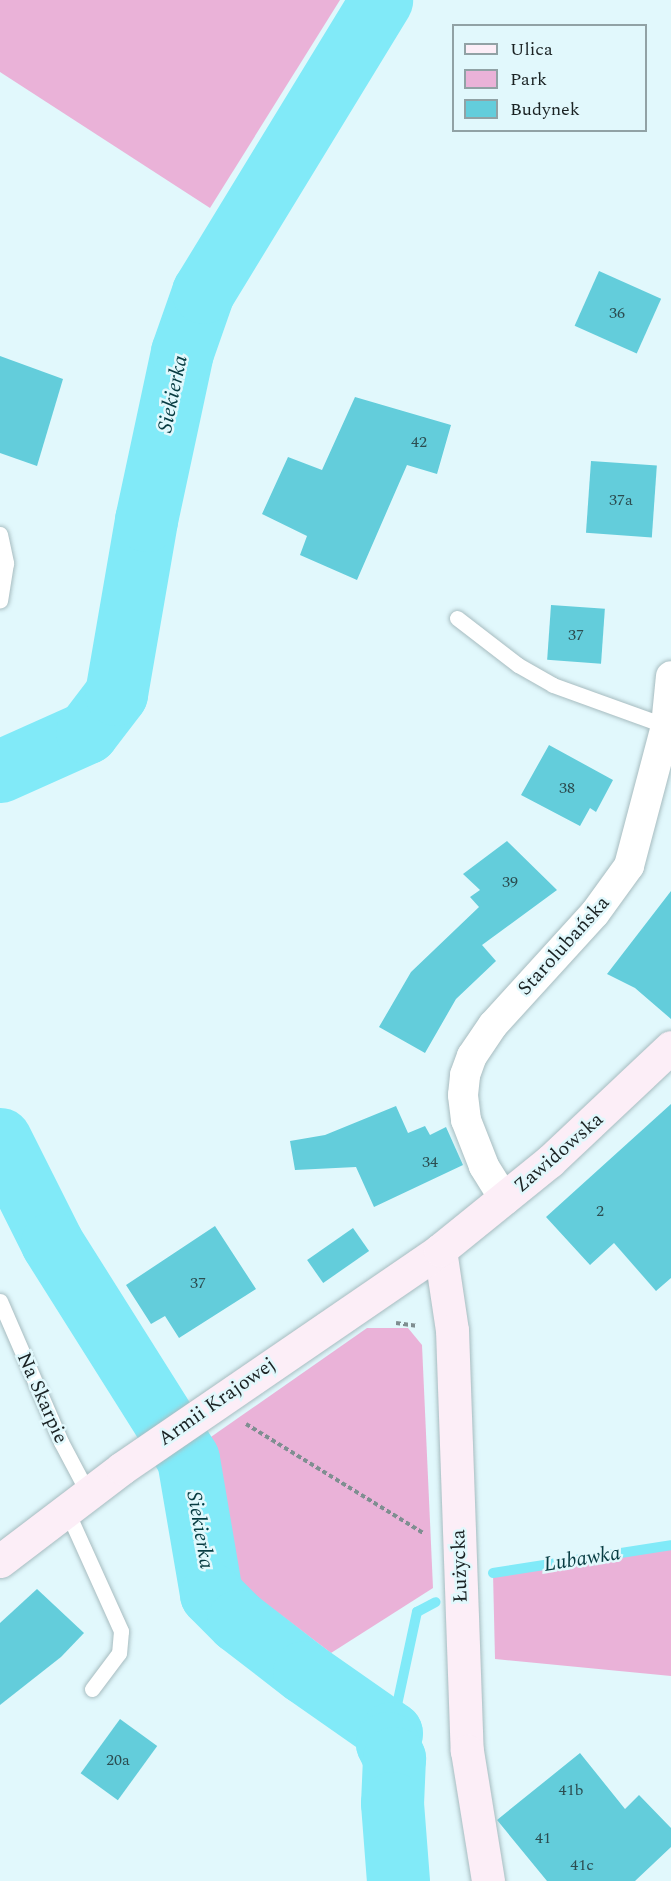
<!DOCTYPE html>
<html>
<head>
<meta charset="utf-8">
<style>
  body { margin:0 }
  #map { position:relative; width:671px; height:1881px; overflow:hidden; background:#e1f8fc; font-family:Spectral,serif }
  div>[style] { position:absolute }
  .green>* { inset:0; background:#eab2d8 }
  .stream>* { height:10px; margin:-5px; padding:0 5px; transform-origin:5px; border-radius:5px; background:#81eaf8 }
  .river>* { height:63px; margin:-31.5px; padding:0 31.5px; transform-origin:31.5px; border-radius:31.5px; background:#81eaf8 }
  .building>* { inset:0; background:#63cddb; transform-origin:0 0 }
  .path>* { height:4px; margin-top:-2px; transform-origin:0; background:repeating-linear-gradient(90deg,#7f8e91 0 4.5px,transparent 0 7.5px) }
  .roads { filter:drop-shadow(0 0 2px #a7bcc0) drop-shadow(0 0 2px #a7bcc0) }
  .lane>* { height:15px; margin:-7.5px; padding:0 7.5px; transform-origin:7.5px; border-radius:7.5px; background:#fff }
  .street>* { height:30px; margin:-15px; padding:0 15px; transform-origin:15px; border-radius:15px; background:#fff }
  .secondary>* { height:33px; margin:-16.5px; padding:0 16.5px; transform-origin:16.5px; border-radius:16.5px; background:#fceef7 }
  span { translate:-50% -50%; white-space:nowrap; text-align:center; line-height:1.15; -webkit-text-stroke:5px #e1f8fc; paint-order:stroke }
  .number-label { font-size:16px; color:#2c4d51 }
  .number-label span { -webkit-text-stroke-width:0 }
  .street-label { font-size:20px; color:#1a2223 }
  .water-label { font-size:21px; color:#063b41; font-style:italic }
  .legend { position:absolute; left:452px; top:24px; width:195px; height:108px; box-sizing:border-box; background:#e1f8fc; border:2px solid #91a2a5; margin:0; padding:8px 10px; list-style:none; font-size:18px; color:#1a2223 }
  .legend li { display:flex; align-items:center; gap:12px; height:30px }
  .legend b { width:30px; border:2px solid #91a2a5 }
</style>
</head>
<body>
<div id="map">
  <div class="green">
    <i style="clip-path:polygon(0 0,340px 0,210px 208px,0 72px)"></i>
    <i style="clip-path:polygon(367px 1328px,408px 1328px,422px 1345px,433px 1588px,331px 1653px,239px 1583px,208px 1439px)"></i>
    <i style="clip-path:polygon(671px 1545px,671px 1676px,495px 1659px,493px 1573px)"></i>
  </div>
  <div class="stream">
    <i style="left:493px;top:1573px;width:180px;rotate:-8.9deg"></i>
    <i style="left:391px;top:1733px;width:124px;rotate:-77.9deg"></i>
    <i style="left:417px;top:1612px;width:21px;rotate:-28deg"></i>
  </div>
  <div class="river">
    <i style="left:0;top:771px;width:95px;rotate:-24.1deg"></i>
    <i style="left:87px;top:732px;width:48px;rotate:-52.7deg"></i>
    <i style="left:116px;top:694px;width:177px;rotate:-80.2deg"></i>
    <i style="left:146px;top:520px;width:172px;rotate:-77.9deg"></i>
    <i style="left:182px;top:352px;width:64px;rotate:-70.7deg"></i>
    <i style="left:203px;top:292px;width:342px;rotate:-58.6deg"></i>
    <i style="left:0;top:1139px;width:116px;rotate:63.4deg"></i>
    <i style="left:52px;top:1243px;width:255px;rotate:57.8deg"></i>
    <i style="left:188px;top:1459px;width:137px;rotate:80.3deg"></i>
    <i style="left:211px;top:1594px;width:38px;rotate:45deg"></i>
    <i style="left:238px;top:1621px;width:83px;rotate:37.7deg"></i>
    <i style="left:304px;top:1672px;width:106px;rotate:35deg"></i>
    <i style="left:391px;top:1733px;width:11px;rotate:112deg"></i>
    <i style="left:387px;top:1743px;width:17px;rotate:65deg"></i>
    <i style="left:394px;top:1758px;width:45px;rotate:92.5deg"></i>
    <i style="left:392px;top:1803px;width:78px;rotate:85.6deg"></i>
  </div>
  <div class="building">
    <i style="left:599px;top:271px;width:68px;height:60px;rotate:24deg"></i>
    <i style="clip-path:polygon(0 356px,63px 379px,37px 466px,0 453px)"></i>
    <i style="clip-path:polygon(355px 397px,451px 425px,437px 474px,407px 465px,357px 580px,300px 555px,307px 536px,262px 514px,288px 457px,322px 470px)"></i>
    <i style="left:591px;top:461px;width:66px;height:72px;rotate:4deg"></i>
    <i style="left:551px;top:605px;width:54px;height:55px;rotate:4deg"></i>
    <i style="clip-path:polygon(549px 745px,613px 780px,596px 812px,590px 808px,580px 826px,521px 795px)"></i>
    <i style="clip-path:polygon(507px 841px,557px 890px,482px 945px,496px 961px,456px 999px,425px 1053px,379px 1027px,411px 972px,479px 907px,470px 897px,480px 890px,463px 874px)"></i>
    <i style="clip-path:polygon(671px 891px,671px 1019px,635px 988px,607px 974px)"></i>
    <i style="clip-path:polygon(671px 1104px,671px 1278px,656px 1291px,614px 1243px,590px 1265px,546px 1217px)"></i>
    <i style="clip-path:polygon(396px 1106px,408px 1133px,425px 1126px,430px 1135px,446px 1127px,463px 1165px,374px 1207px,356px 1167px,295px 1170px,290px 1141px,325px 1135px)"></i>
    <i style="clip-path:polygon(215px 1226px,256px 1289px,179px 1338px,165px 1316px,151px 1324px,126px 1285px)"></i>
    <i style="left:353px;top:1228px;width:28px;height:56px;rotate:55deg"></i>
    <i style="clip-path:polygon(37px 1589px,84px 1633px,61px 1657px,0 1705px,0 1623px)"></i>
    <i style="left:120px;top:1719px;width:46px;height:67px;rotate:36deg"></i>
    <i style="clip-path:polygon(580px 1753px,625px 1809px,639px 1795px,671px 1828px,671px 1847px,635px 1881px,547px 1881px,497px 1820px)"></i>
  </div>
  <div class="path">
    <i style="left:396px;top:1323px;width:22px;rotate:8deg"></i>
    <i style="left:246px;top:1424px;width:208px;rotate:31.6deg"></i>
  </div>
  <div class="roads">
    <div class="lane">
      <i style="left:0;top:534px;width:30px;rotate:78deg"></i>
      <i style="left:6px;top:563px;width:38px;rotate:99deg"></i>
      <i style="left:457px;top:618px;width:77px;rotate:37.6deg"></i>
      <i style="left:518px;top:665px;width:40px;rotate:29.7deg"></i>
      <i style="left:553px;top:685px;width:120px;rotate:19.9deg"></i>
      <i style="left:0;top:1301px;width:154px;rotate:66.6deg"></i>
      <i style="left:61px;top:1442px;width:58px;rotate:62.1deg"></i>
      <i style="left:66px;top:1509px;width:134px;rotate:65.7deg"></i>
      <i style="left:121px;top:1631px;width:22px;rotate:95deg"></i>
      <i style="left:119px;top:1653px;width:45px;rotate:126.9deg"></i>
    </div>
    <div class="street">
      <i style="left:505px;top:1200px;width:40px;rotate:-122deg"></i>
      <i style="left:484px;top:1166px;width:49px;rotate:-111.4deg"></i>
      <i style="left:466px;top:1120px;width:25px;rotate:-97deg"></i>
      <i style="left:463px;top:1095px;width:20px;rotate:-84deg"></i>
      <i style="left:465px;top:1075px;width:20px;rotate:-70deg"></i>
      <i style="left:472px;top:1056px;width:37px;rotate:-56deg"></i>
      <i style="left:493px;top:1025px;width:151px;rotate:-47.7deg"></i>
      <i style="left:595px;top:913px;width:58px;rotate:-54.1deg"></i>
      <i style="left:629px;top:866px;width:145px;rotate:-75.2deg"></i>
      <i style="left:666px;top:726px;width:50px;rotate:-84.3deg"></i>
    </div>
    <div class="secondary">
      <i style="left:440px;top:1250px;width:81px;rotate:81.5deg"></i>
      <i style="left:452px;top:1330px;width:421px;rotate:88deg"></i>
      <i style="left:467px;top:1751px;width:132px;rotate:80.8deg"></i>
      <i style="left:0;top:1561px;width:153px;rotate:-37.3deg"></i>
      <i style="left:122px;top:1468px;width:386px;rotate:-34.4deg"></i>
      <i style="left:440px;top:1250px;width:141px;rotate:-39deg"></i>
      <i style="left:550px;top:1161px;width:166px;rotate:-43.3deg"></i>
    </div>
  </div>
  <div class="number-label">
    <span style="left:617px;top:313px">36</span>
    <span style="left:419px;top:442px">42</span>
    <span style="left:621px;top:500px">37a</span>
    <span style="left:576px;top:635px">37</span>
    <span style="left:567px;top:788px">38</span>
    <span style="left:510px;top:882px">39</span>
    <span style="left:430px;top:1162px">34</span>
    <span style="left:600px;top:1211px">2</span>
    <span style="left:198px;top:1283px">37</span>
    <span style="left:118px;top:1760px">20a</span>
    <span style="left:571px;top:1790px">41b</span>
    <span style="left:543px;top:1838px">41</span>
    <span style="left:582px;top:1865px">41c</span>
  </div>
  <div class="street-label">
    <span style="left:564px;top:946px;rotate:-48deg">Starolubańska</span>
    <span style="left:559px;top:1153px;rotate:-41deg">Zawidowska</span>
    <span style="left:42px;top:1398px;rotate:66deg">Na Skarpie</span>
    <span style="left:217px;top:1402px;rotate:-35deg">Armii Krajowej</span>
    <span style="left:460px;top:1566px;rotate:-92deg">Łużycka</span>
  </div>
  <div class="water-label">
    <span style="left:173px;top:394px;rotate:-78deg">Siekierka</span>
    <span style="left:200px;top:1530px;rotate:80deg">Siekierka</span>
    <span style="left:582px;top:1559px;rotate:-9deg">Lubawka</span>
  </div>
  <ul class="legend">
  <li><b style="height:8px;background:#fceef7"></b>Ulica</li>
  <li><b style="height:16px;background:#eab2d8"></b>Park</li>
  <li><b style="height:16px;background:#63cddb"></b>Budynek</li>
  </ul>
</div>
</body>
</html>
